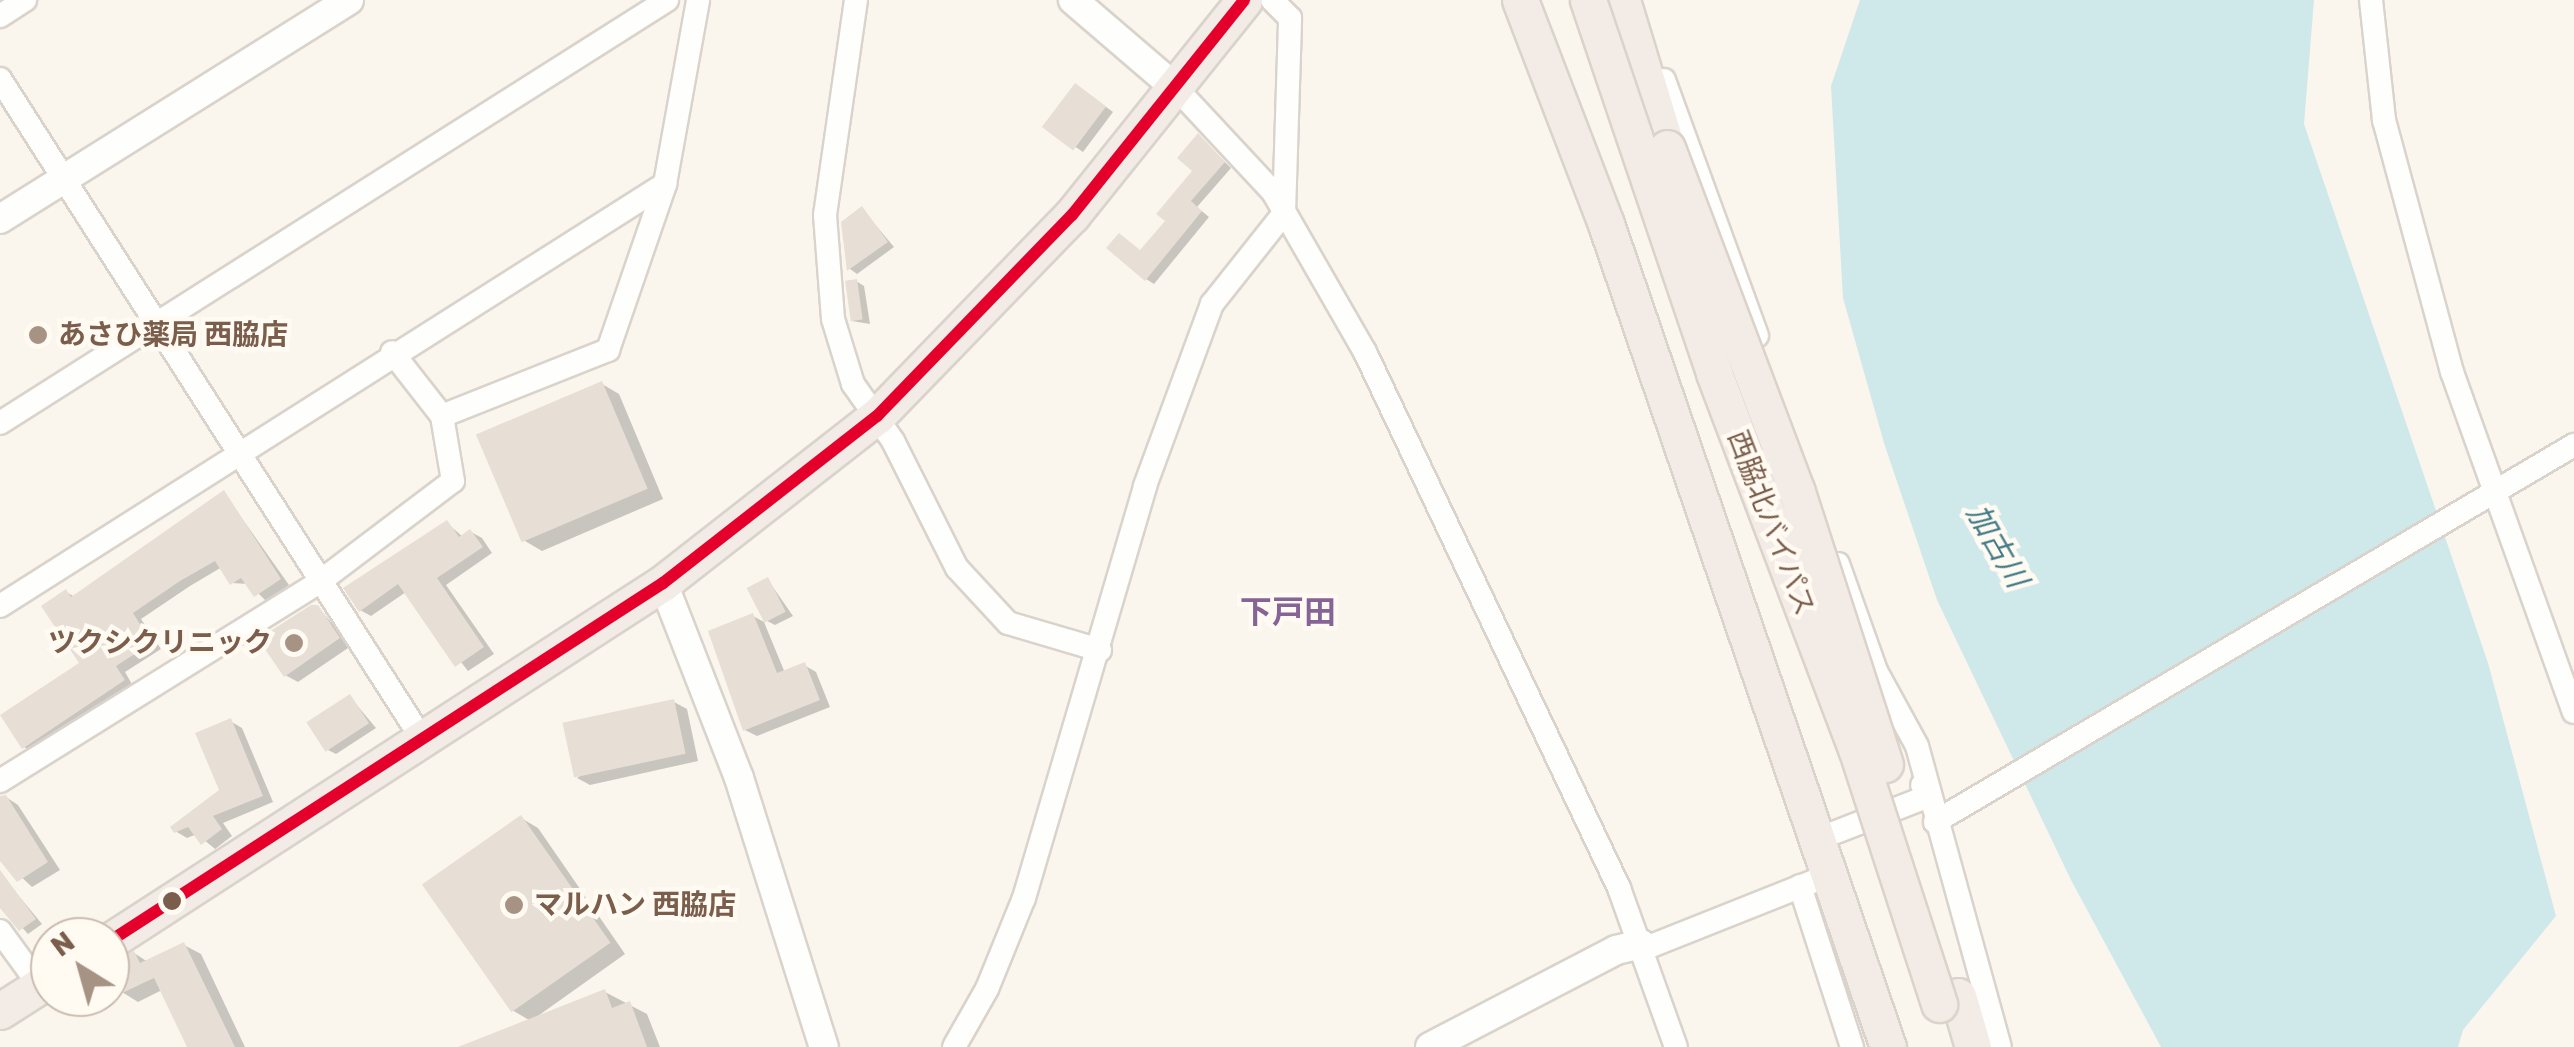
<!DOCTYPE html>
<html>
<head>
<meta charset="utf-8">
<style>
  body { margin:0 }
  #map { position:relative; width:2574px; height:1047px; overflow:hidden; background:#faf6ee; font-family:Rubik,"Noto Sans JP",sans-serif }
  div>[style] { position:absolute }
  .water>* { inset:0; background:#cfe8ea }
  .shadow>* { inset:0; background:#0003 }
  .building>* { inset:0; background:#e7ded5; transform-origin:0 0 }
  .roads { filter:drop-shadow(2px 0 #d9d3cc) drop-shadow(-2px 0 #d9d3cc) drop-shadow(0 2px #d9d3cc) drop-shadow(0 -2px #d9d3cc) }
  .minor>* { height:22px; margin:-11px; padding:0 11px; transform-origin:11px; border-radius:11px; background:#fefefc }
  .tertiary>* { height:28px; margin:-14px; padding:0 14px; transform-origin:14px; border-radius:14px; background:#fefefc }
  .trunk>* { height:35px; margin:-17.5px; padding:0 17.5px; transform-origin:17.5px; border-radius:17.5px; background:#f3ece6 }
  .bridges { filter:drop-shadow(2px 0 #dbd2ca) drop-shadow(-2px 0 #dbd2ca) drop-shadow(0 2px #dbd2ca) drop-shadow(0 -2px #dbd2ca) }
  .trunk-bridge>* { height:35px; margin:-17.5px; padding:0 17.5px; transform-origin:17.5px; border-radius:17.5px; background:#f3ece6 }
  .bus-1>* { height:12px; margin:-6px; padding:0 6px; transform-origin:6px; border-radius:6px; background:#e4002b }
  .dots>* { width:28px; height:28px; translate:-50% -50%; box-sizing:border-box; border:5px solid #fffaf2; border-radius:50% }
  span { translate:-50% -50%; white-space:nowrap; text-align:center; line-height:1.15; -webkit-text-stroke:9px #fffaf2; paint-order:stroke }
  .poi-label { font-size:28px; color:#7b5d4b; font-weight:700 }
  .left { translate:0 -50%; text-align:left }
  .right { translate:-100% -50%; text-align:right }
  .street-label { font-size:28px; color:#7b5d4b }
  .water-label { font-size:30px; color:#407a87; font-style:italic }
  .quarter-label { font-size:32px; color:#876496; font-weight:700 }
  .north { position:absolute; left:30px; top:917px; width:100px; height:100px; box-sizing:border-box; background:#fffaf2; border:2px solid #cabbaf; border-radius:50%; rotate:323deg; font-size:28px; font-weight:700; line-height:40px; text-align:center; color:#7b5d4b }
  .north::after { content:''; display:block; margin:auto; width:35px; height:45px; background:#a79384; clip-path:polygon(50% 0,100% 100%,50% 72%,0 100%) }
</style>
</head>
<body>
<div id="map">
  <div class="water">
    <i style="clip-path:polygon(1860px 0,2314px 0,2304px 124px,2488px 663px,2556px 916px,2463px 1030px,2458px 1047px,2161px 1047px,2071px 880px,1937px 600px,1884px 443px,1843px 298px,1831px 86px)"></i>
  </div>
  <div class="shadow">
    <i style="clip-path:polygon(1084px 91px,1113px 112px,1083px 152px,1046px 127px)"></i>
    <i style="clip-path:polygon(1198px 136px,1231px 168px,1197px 207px,1209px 217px,1154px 284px,1146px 279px,1141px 252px,1168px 221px,1195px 170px)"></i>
    <i style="clip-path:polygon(862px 209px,894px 247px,857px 274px,850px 269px,843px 223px)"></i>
    <i style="clip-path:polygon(856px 281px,864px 286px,870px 324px,852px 321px)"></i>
    <i style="clip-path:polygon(602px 384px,619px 394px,663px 499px,542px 551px,525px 541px)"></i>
    <i style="clip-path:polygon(224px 493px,289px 585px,266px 601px,249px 584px,232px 583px,222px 567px,190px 586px,141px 619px,161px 649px,125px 672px,133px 686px,34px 753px,24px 747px,82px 664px,66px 592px,75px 597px)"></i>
    <i style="clip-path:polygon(447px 523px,463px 537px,471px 532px,482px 538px,492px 553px,446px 585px,494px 654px,468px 671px,406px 592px,371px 616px,360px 610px)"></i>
    <i style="clip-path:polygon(768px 580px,793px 616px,775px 625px,767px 621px)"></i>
    <i style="clip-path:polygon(318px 607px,351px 646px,298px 682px,285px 675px)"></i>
    <i style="clip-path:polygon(753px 616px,764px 622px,785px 673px,804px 665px,816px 672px,830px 707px,757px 736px,745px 730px)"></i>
    <i style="clip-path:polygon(350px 697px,376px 728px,336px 754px,328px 750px)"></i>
    <i style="clip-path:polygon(674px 702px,687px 709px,698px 761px,590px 785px,577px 778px)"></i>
    <i style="clip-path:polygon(230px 721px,242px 728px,273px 802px,223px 823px,232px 836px,215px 849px,197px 834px,187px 838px,175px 831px,222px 791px)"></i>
    <i style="clip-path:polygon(6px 797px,18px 805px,60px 870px,32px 887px,0 857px,0 801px)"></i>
    <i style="clip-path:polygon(521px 818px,538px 828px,625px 954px,535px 1018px,605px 992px,647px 1014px,660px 1047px,489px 1047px,529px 1020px,512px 1010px)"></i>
    <i style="clip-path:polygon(8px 883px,42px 924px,28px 934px,0 903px,0 889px)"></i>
    <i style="clip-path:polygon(184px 945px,201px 954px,245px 1047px,190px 1047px,162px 990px,138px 1002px,122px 992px,110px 962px,134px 953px,148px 962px)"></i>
  </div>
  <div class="building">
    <i style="left:1075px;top:83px;width:39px;height:55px;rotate:37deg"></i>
    <i style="clip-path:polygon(1198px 133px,1225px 162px,1191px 201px,1202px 211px,1145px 281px,1106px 248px,1119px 233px,1140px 250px,1165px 221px,1156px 214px,1192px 171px,1177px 158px)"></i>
    <i style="clip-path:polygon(862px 206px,888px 242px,847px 271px,841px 222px)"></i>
    <i style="left:857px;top:279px;width:41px;height:12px;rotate:82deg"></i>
    <i style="left:602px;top:381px;width:117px;height:137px;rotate:67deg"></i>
    <i style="clip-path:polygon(224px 490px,281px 579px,254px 597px,241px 578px,230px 585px,215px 561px,180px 581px,133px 613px,152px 643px,116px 666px,125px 680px,22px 749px,0 715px,79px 663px,41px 606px,66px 589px,71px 597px)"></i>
    <i style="clip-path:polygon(447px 520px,459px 537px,470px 529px,483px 547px,437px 578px,484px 647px,455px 667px,398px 584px,359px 612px,343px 588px)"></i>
    <i style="left:768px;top:577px;width:39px;height:24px;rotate:63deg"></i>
    <i style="clip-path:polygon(311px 605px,318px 605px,340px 638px,284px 677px,258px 639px)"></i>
    <i style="clip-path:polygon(753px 613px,777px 673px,805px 662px,820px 700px,743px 731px,708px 631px)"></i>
    <i style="left:350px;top:694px;width:35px;height:52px;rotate:57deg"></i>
    <i style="left:674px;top:699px;width:56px;height:114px;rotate:78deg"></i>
    <i style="clip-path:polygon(231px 718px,263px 796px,213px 816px,222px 829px,201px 845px,188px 827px,174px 833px,170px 827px,219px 790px,195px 733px)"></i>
    <i style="clip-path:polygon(6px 795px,48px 862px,17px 882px,0 861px,0 796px)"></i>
    <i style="left:521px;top:815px;width:156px;height:121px;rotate:55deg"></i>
    <i style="clip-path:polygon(0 870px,36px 919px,19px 931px,0 908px)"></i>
    <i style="clip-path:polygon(184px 942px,235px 1047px,187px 1047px,154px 978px,120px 994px,110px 974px,110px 962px,134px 951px,140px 963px)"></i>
    <i style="clip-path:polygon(605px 989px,612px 1008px,630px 1001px,647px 1047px,458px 1047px)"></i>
  </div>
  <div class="roads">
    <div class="minor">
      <i style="left:856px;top:0;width:217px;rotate:98.2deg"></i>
      <i style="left:825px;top:215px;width:104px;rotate:85.6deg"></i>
      <i style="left:833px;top:319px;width:68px;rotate:72.9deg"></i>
      <i style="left:853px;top:384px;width:70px;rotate:54.9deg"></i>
      <i style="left:893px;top:441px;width:142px;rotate:63.3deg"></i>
      <i style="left:957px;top:568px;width:75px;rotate:47.2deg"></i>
      <i style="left:1008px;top:623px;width:96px;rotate:16.4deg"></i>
      <i style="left:2371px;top:0;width:121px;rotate:83.8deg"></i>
      <i style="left:2384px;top:120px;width:261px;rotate:74.9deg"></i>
      <i style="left:2452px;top:372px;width:361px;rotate:70.3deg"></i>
      <i style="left:0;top:16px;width:30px;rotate:-33deg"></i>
      <i style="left:0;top:79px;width:787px;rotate:57.4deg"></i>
      <i style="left:1664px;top:80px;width:272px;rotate:70deg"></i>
      <i style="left:1177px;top:89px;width:141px;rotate:47deg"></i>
      <i style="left:1273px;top:192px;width:185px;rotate:60.1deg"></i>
      <i style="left:1365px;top:352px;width:593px;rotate:64.64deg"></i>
      <i style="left:1619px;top:888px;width:169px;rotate:70.3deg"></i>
      <i style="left:442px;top:416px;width:179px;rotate:-21.7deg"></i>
      <i style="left:608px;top:350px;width:176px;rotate:-71deg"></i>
      <i style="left:0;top:423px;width:790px;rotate:-32.38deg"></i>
      <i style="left:1838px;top:564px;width:114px;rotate:70.4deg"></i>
      <i style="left:1876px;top:671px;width:85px;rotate:61.3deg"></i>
      <i style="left:1917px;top:746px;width:312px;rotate:74.6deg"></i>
      <i style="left:0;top:606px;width:788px;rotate:-32.4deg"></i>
      <i style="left:665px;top:184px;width:187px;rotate:-79.8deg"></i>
      <i style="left:0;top:781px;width:375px;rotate:-31.9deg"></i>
      <i style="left:318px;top:583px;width:169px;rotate:-37.1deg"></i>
      <i style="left:453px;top:481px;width:66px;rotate:-99.6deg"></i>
      <i style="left:442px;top:416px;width:81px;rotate:-128deg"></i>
      <i style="left:1935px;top:822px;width:742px;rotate:-30.54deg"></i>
      <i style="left:1818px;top:839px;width:119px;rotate:-21.2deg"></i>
      <i style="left:1929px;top:796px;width:13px;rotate:-122deg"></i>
      <i style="left:1800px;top:886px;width:169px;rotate:72.1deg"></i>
      <i style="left:0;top:931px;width:68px;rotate:54deg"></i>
      <i style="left:1641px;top:944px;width:10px;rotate:11deg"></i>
      <i style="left:1651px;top:946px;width:192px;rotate:-21.7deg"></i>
      <i style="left:954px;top:1047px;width:67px;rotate:-60.4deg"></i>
      <i style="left:987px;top:989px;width:98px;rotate:-67.9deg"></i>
      <i style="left:1024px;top:898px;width:429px;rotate:-73.6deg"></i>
      <i style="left:1145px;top:486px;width:194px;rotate:-69.8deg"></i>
      <i style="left:1212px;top:304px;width:116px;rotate:-51.6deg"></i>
      <i style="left:1284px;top:213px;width:195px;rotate:-88.2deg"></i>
      <i style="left:1290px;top:18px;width:25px;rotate:-135deg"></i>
    </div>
    <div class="tertiary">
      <i style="left:1073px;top:0;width:137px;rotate:40.6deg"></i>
      <i style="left:0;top:219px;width:412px;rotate:-32.1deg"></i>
      <i style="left:663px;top:583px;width:209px;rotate:68.7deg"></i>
      <i style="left:739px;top:778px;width:282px;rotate:72.5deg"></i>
      <i style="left:1430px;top:1047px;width:210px;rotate:-27.5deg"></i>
      <i style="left:1616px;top:950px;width:26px;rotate:-13deg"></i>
    </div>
    <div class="trunk">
      <i style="left:1520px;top:0;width:240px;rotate:69deg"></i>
      <i style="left:1606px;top:224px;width:870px;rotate:71.09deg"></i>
      <i style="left:1622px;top:0;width:155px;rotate:73.1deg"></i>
      <i style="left:110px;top:941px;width:659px;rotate:-32.92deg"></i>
      <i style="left:663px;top:583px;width:271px;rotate:-38deg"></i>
      <i style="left:877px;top:416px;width:280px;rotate:-45.9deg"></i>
      <i style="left:1072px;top:215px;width:275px;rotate:-51.3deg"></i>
      <i style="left:1958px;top:996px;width:53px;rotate:73.6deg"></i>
      <i style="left:0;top:1011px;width:59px;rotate:-32.6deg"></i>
    </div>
  </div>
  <div class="bridges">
    <div class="trunk-bridge">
      <i style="left:1588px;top:0;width:394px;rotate:71.3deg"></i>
      <i style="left:1714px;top:373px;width:404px;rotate:69.3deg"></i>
      <i style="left:1857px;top:751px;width:266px;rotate:72deg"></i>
      <i style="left:1667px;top:148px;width:368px;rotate:69.3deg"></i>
      <i style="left:1797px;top:492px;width:286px;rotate:72.1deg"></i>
    </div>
  </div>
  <div class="bus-1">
    <i style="left:110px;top:941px;width:659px;rotate:-32.92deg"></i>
    <i style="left:663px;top:583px;width:271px;rotate:-38deg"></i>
    <i style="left:877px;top:416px;width:280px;rotate:-45.9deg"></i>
    <i style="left:1072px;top:215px;width:275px;rotate:-51.3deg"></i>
  </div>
  <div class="dots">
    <i style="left:38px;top:335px;background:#a79384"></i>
    <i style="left:294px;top:643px;background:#a79384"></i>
    <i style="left:172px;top:901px;background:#7b5d4b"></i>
    <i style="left:514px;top:905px;background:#a79384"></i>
  </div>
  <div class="poi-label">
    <span class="left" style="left:58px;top:335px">あさひ薬局 西脇店</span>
    <span class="right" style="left:272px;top:643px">ツクシクリニック</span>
    <span class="left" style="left:534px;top:905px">マルハン 西脇店</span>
  </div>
  <div class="street-label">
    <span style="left:1771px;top:523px;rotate:69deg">西脇北バイパス</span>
  </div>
  <div class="water-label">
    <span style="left:1997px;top:546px;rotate:60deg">加古川</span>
  </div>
  <div class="quarter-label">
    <span style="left:1288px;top:612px">下戸田</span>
  </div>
  <div class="north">N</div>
</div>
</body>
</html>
